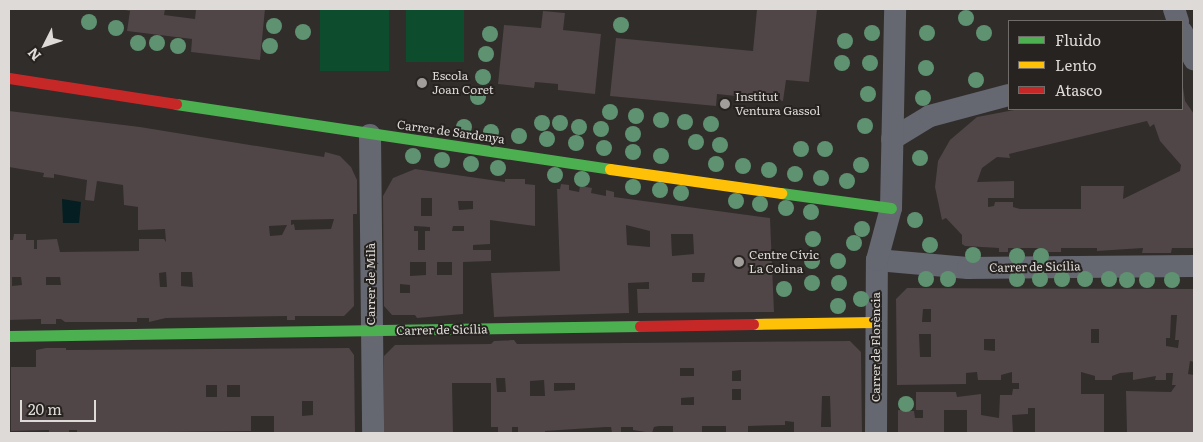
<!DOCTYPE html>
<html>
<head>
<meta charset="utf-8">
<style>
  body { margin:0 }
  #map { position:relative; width:1203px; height:442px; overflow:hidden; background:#302d2b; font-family:Literata,serif }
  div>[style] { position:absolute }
  .green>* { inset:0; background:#0d4d2e; transform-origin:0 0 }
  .water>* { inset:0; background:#041e21 }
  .building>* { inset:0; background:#504547 }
  .street>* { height:22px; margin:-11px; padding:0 11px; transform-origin:11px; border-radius:11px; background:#656771 }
  .fast>* { height:11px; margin:-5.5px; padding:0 5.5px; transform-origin:5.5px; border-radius:5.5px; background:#4caf50 }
  .slow>* { height:11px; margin:-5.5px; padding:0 5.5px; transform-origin:5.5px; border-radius:5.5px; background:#ffc107 }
  .jam>* { height:11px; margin:-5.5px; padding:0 5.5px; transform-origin:5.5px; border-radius:5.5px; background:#c62828 }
  .trees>* { width:16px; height:16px; margin:-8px; border-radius:50%; background:#5f9270 }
  .dots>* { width:14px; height:14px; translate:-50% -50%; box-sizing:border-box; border:2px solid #272320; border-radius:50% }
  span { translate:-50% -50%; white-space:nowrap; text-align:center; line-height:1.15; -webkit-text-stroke:4px #272320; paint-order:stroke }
  .poi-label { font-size:12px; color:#dddad8 }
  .left { translate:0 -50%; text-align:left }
  .street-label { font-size:12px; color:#dddad8 }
  .frame { position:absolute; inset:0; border:10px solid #dddad8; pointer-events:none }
  .legend { position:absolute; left:1008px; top:20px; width:175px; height:90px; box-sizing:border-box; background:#272320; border:1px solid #706c6a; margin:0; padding:6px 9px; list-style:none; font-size:15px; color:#dddad8 }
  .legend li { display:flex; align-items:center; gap:10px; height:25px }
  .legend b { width:25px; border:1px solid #706c6a }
  .north { position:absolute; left:20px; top:20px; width:50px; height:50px; -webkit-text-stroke:4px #272320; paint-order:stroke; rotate:229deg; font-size:14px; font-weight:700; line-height:20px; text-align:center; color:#dddad8 }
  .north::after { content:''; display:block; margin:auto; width:18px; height:22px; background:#dddad8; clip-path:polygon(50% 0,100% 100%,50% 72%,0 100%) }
  .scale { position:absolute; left:20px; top:400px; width:76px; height:22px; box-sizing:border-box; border:2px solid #dddad8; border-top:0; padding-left:6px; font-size:15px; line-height:18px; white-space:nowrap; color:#dddad8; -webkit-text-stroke:4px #272320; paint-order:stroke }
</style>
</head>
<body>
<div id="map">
  <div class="green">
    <i style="left:320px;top:9px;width:69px;height:62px"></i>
    <i style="left:406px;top:9px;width:58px;height:53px"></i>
  </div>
  <div class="water">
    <i style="clip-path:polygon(62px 199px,81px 202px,79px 223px,63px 223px)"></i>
  </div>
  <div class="building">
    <i style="clip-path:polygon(120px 9px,165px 9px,164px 15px,195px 19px,196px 9px,265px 9px,260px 60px,191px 52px,192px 39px,127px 31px,130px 11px)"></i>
    <i style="clip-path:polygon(757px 9px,817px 9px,809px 82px,786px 80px,783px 101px,717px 94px,716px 106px,610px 96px,616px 38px,753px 51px)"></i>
    <i style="clip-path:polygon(543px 11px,565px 13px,563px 30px,601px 34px,595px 94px,558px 90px,558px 84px,535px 82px,534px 88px,498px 84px,504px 25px,541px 28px)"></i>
    <i style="clip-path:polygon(evenodd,1183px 87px,1185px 101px,1194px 114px,1194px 248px,1172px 248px,1171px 253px,1142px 253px,1143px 248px,1097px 251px,1097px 248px,1061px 248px,1061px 252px,1039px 252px,1039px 248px,1008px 248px,1008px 252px,999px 252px,999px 248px,965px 246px,962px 244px,962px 235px,946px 218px,942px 220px,935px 187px,938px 161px,950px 140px,977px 117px,1020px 109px,1182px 109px,1183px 87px,1147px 121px,1150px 127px,1154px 124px,1160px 141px,1181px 165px,1180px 171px,1123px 199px,1124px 186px,1081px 186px,1081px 209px,1020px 209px,1013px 207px,1013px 202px,995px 202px,994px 206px,988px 207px,988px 198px,1014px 198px,1014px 181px,977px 182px,982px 168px,997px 157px,1010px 158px,1009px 154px,1147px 121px)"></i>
    <i style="clip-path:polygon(evenodd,9px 111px,140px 127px,324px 157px,325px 152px,340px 156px,351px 167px,357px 180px,357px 214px,353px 214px,353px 218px,354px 306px,344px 316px,295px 316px,295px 320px,287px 320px,287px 316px,166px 318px,149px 322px,149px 318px,137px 318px,137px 322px,65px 322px,61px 319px,56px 319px,56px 324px,41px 324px,41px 319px,9px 320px,9px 240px,13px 240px,14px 234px,26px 234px,26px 240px,34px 240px,34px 249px,37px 249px,37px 240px,57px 239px,60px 252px,139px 251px,139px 239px,164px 239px,166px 242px,165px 229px,138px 230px,138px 207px,124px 205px,123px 185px,97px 181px,94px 201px,85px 200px,87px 180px,54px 174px,54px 178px,43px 177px,44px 173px,9px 167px,9px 111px,334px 219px,331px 229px,295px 230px,294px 224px,291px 225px,291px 220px,334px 219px,9px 111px,287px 225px,282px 235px,270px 236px,269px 226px,287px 225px,9px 111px,166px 272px,167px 287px,160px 287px,159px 273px,166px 272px,9px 111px,181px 272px,192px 272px,193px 287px,181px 286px,181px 272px,9px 111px,12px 277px,21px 277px,22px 285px,12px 286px,12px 277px,9px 111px,46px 277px,60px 277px,61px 285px,46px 285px,46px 277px)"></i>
    <i style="clip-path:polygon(evenodd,415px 169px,505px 182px,505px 179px,525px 179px,525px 184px,535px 185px,535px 226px,490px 220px,490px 244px,473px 245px,473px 250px,491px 250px,491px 261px,463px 262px,463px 314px,417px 318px,415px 315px,392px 315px,384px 306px,383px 196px,393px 178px,415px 169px,421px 198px,432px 198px,432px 216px,421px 216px,421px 198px,415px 169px,458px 201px,473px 201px,473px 209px,459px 210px,458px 201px,415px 169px,414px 226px,430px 227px,430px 231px,425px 231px,425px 250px,418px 250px,418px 231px,414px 231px,414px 226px,415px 169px,453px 226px,464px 226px,464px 231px,452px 231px,453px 226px,415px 169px,410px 262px,426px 262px,426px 275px,410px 276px,410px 262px,415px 169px,437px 262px,452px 262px,452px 275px,437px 275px,437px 262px,415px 169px,400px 284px,410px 285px,410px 293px,400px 293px,400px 284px)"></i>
    <i style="clip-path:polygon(evenodd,561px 184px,569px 185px,569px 190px,579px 192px,580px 186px,592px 188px,591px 193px,606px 196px,606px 190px,614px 192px,614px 197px,770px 218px,774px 312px,638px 313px,637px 289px,649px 289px,649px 282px,628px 283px,629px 313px,494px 317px,491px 273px,560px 271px,557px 189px,560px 189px,561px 184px,626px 225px,650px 231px,650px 247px,627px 245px,626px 225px,561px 184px,671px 234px,693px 234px,694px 254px,672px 256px,671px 234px,561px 184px,692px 273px,705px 273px,704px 282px,692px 282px,692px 273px)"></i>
    <i style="clip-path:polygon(evenodd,907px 288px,1194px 289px,1194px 362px,1190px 361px,1188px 374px,1194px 375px,1194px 433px,1127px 433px,1126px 391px,1171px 392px,1176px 385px,1172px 385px,1173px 373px,1166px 373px,1166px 380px,1155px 380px,1156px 376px,1133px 380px,1133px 372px,1120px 373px,1112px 376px,1112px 380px,1095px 380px,1095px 376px,1081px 372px,1081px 394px,1104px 394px,1104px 433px,1035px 433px,1035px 408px,1028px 408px,1028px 414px,1012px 415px,1013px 433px,967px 433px,967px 410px,944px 410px,944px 433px,898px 433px,898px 410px,914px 411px,915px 418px,923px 418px,923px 410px,916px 410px,916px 392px,956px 392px,957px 397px,981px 394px,981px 415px,999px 418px,1000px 395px,1012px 395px,1013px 389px,1019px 389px,1019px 383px,1012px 383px,1012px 372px,1001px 375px,1001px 380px,978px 380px,977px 372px,966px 373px,966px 384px,897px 385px,896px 299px,907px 288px,923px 309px,931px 309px,931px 322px,922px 322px,923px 309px,907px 288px,1171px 315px,1177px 315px,1175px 340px,1179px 340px,1178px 348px,1166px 346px,1166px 338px,1170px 338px,1171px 315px,907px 288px,1091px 329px,1099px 329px,1099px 343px,1091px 343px,1091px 329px,907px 288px,919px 334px,931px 334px,931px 357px,920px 357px,919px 334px,907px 288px,984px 339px,995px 339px,995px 351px,984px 350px,984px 339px)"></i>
    <i style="clip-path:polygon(evenodd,514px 340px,517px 344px,850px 341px,861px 352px,862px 433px,794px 433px,794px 422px,785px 421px,785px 425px,748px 426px,748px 433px,726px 433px,726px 426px,702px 426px,702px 433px,673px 433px,673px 426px,659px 426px,654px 427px,652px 433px,633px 430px,633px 427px,621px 427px,621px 433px,612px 433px,611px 427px,606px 427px,545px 431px,545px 433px,518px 433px,518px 427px,512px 427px,512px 433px,498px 433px,498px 427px,491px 427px,491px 383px,452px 383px,453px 433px,379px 433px,384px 431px,384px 356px,395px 345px,491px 344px,494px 341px,514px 340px,680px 368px,694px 368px,694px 376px,680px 376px,680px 368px,514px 340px,741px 370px,741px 381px,732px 381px,732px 371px,741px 370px,514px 340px,496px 378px,505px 378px,506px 392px,497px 392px,496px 378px,514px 340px,544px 380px,545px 396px,530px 396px,530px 381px,544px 380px,514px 340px,554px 383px,575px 383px,575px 390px,554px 391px,554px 383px,514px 340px,732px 389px,741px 389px,741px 400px,732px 400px,732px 389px,514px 340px,822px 396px,830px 396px,831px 427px,821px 427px,822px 396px,514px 340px,694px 397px,694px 405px,681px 405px,681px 398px,694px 397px)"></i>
    <i style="clip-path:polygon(evenodd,46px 348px,66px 348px,66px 350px,349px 348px,354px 355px,355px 433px,274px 433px,274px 416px,251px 416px,251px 431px,77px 433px,77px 430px,69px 430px,69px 433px,49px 433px,49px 430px,11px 431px,11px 367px,36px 367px,36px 350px,46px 348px,206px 385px,217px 385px,217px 397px,206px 397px,206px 385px,46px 348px,227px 385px,240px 385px,240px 397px,227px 397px,227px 385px,46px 348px,302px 401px,313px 401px,313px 415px,302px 416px,302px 401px)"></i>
  </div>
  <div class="street">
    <i style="left:1174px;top:9px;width:13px;rotate:72deg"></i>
    <i style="left:1182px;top:32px;width:30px;rotate:66deg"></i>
    <i style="left:370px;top:135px;width:298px;rotate:89.4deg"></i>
    <i style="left:892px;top:139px;width:44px;rotate:-31.2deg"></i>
    <i style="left:930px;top:116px;width:82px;rotate:-14.9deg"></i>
    <i style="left:877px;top:260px;width:91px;rotate:5deg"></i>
    <i style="left:968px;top:268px;width:226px;rotate:-0.5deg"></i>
    <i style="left:876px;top:433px;width:173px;rotate:-89.7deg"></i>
    <i style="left:877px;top:260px;width:54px;rotate:-74.9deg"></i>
    <i style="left:891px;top:208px;width:199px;rotate:-88.8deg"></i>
  </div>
  <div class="fast">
    <i style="left:176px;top:104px;width:439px;rotate:8.5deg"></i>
    <i style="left:781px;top:193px;width:111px;rotate:7.8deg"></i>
    <i style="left:9px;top:336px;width:631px;rotate:-0.91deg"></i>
  </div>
  <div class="slow">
    <i style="left:610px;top:169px;width:173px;rotate:8deg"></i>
    <i style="left:753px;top:324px;width:122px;rotate:-0.9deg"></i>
  </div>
  <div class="jam">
    <i style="left:9px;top:78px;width:169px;rotate:8.8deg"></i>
    <i style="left:640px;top:326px;width:113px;rotate:-1deg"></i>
  </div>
  <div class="trees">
    <i style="left:966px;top:18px"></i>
    <i style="left:89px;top:22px"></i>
    <i style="left:621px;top:25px"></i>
    <i style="left:274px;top:26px"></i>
    <i style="left:116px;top:28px"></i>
    <i style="left:303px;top:32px"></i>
    <i style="left:872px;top:33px"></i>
    <i style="left:927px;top:33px"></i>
    <i style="left:984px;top:33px"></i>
    <i style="left:490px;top:34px"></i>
    <i style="left:845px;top:41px"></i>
    <i style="left:138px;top:43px"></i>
    <i style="left:157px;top:43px"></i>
    <i style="left:178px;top:46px"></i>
    <i style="left:270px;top:46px"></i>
    <i style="left:486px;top:54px"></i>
    <i style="left:842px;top:63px"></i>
    <i style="left:870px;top:63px"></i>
    <i style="left:926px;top:68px"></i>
    <i style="left:483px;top:77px"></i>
    <i style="left:976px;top:80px"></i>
    <i style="left:868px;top:94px"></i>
    <i style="left:478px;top:97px"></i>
    <i style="left:923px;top:98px"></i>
    <i style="left:610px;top:112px"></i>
    <i style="left:636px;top:116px"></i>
    <i style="left:661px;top:120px"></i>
    <i style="left:685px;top:122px"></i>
    <i style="left:542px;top:123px"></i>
    <i style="left:560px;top:123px"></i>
    <i style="left:711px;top:124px"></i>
    <i style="left:865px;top:126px"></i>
    <i style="left:464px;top:127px"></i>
    <i style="left:579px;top:127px"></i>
    <i style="left:601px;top:129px"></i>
    <i style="left:491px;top:132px"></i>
    <i style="left:633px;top:134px"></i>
    <i style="left:519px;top:136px"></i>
    <i style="left:547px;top:139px"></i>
    <i style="left:696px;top:142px"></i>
    <i style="left:576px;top:143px"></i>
    <i style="left:720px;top:145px"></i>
    <i style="left:604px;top:148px"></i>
    <i style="left:801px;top:149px"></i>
    <i style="left:825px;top:149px"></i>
    <i style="left:633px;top:152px"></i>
    <i style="left:413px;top:156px"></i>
    <i style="left:661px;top:156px"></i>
    <i style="left:920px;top:158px"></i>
    <i style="left:442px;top:160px"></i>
    <i style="left:471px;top:164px"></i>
    <i style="left:716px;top:164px"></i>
    <i style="left:861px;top:165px"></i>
    <i style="left:743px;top:166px"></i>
    <i style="left:498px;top:168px"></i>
    <i style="left:769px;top:170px"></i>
    <i style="left:795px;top:174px"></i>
    <i style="left:555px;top:175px"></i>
    <i style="left:821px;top:178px"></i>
    <i style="left:582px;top:179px"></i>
    <i style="left:847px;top:181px"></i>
    <i style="left:633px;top:187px"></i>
    <i style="left:660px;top:190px"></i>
    <i style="left:681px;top:193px"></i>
    <i style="left:736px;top:201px"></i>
    <i style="left:760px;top:204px"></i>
    <i style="left:786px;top:208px"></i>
    <i style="left:811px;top:212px"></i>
    <i style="left:915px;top:220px"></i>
    <i style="left:862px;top:229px"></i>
    <i style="left:813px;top:239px"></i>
    <i style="left:854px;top:243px"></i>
    <i style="left:930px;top:245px"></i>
    <i style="left:973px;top:255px"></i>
    <i style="left:1017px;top:256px"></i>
    <i style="left:1041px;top:256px"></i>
    <i style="left:812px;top:261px"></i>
    <i style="left:838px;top:261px"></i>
    <i style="left:926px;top:279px"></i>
    <i style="left:948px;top:279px"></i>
    <i style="left:1017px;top:279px"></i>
    <i style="left:1040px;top:279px"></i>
    <i style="left:1062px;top:279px"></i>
    <i style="left:1085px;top:279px"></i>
    <i style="left:1109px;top:279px"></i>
    <i style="left:1127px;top:280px"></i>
    <i style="left:1147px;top:280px"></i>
    <i style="left:1172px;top:280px"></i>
    <i style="left:812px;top:283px"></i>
    <i style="left:839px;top:283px"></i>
    <i style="left:784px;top:289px"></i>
    <i style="left:861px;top:299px"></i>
    <i style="left:838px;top:306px"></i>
    <i style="left:906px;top:404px"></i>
  </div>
  <div class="dots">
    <i style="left:422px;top:83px;background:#a09d9b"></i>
    <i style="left:725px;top:104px;background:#a09d9b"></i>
    <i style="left:739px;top:262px;background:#a09d9b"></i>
  </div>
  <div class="poi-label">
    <span class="left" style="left:432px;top:83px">Escola<br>Joan Coret</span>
    <span class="left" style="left:735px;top:104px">Institut<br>Ventura Gassol</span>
    <span class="left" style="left:749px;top:262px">Centre Cívic<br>La Colina</span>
  </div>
  <div class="street-label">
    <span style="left:451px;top:132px;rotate:8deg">Carrer de Sardenya</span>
    <span style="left:1035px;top:267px;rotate:-1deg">Carrer de Sicília</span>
    <span style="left:371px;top:284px;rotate:-90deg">Carrer de Milà</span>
    <span style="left:442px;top:330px;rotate:-1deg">Carrer de Sicília</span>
    <span style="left:876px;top:347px;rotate:-90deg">Carrer de Florència</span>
  </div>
  <div class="frame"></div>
  <ul class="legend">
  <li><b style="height:6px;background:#4caf50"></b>Fluido</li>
  <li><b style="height:6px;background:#ffc107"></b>Lento</li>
  <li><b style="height:6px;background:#c62828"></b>Atasco</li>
  </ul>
  <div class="north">N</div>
  <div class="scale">20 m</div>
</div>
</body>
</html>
